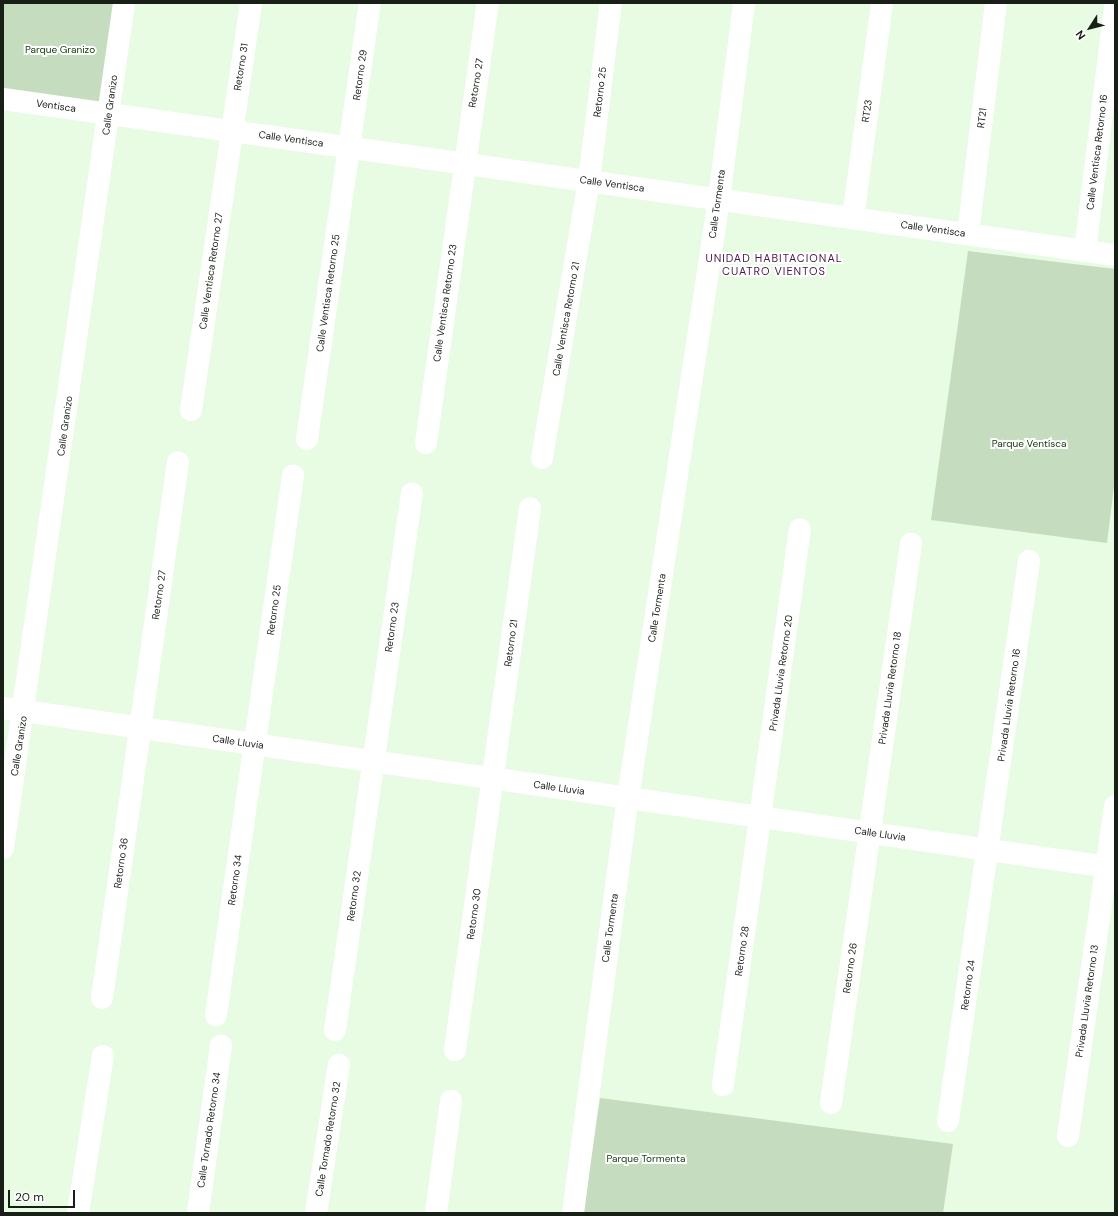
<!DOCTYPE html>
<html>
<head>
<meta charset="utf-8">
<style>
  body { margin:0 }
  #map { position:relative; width:1118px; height:1216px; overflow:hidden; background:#e7fce3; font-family:"DM Sans",sans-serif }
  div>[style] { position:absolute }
  .green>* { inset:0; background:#c5dcbf }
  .minor>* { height:22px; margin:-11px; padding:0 11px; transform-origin:11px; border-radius:11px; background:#fff }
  span { translate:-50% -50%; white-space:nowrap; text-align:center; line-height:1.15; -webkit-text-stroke:4px #fff; paint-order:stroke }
  .park-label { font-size:10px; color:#133609 }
  .street-label { font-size:10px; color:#181f16 }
  .neighbourhood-label { font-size:11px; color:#4a1848; letter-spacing:1px }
  .frame { position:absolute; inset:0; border:4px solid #181f16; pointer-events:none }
  .north { position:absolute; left:1070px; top:8px; width:40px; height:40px; -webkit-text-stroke:3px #fff; paint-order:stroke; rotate:234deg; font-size:11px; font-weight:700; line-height:16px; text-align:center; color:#181f16 }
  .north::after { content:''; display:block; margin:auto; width:14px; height:18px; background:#181f16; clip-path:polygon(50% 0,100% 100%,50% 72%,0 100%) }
  .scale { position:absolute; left:8px; top:1190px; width:67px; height:18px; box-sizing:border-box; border:2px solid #181f16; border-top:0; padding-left:5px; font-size:12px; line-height:14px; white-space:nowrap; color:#181f16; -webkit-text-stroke:3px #fff; paint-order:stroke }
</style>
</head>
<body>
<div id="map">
  <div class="green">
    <i style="clip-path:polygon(3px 3px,114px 3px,102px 104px,3px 91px)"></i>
    <i style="clip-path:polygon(968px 251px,1115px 269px,1115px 478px,1107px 543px,931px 520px)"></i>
    <i style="clip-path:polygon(600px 1098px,953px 1144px,943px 1213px,583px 1213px)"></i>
  </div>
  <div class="minor">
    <i style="left:3px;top:99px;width:1123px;rotate:7.99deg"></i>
    <i style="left:853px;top:218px;width:217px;rotate:-82.3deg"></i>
    <i style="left:968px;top:234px;width:233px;rotate:-83.1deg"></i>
    <i style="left:1085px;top:251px;width:247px;rotate:-83deg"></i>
    <i style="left:191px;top:410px;width:411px;rotate:-81.6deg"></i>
    <i style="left:307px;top:439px;width:441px;rotate:-81.8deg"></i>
    <i style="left:426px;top:443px;width:444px;rotate:-82deg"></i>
    <i style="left:542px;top:458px;width:281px;rotate:-80.4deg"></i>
    <i style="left:589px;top:181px;width:179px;rotate:-83deg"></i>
    <i style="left:3px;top:708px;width:1123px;rotate:8.19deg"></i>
    <i style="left:3px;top:848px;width:854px;rotate:-81.85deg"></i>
    <i style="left:102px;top:998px;width:541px;rotate:-81.93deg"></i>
    <i style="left:216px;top:1015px;width:545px;rotate:-81.88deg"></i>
    <i style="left:335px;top:1030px;width:542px;rotate:-81.84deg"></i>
    <i style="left:455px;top:1050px;width:547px;rotate:-82.12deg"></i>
    <i style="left:723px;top:1085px;width:561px;rotate:-82.12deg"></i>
    <i style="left:831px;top:1103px;width:565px;rotate:-81.86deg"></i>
    <i style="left:948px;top:1121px;width:566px;rotate:-81.77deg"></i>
    <i style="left:1068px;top:1136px;width:333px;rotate:-81.9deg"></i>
    <i style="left:78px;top:1213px;width:159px;rotate:-81deg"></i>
    <i style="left:198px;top:1213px;width:169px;rotate:-82.2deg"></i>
    <i style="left:316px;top:1213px;width:150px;rotate:-81.2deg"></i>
    <i style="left:436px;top:1213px;width:113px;rotate:-82.4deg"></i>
    <i style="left:573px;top:1213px;width:419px;rotate:-82.5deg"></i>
    <i style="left:628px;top:798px;width:606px;rotate:-81.36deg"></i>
    <i style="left:719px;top:199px;width:198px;rotate:-82.7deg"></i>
  </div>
  <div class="park-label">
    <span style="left:60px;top:50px">Parque Granizo</span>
    <span style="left:1029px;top:444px">Parque Ventísca</span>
    <span style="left:646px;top:1159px">Parque Tormenta</span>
  </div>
  <div class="street-label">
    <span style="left:241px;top:67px;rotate:-81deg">Retorno 31</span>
    <span style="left:360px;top:75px;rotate:-82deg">Retorno 29</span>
    <span style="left:476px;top:83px;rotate:-81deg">Retorno 27</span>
    <span style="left:600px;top:92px;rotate:-83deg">Retorno 25</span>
    <span style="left:110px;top:105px;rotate:-82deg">Calle Granizo</span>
    <span style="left:56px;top:106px;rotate:8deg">Ventisca</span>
    <span style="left:867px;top:111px;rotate:-82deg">RT23</span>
    <span style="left:982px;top:118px;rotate:-83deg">RT21</span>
    <span style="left:291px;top:139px;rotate:8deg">Calle Ventisca</span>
    <span style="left:1097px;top:152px;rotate:-83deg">Calle Ventisca Retorno 16</span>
    <span style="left:612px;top:184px;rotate:8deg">Calle Ventisca</span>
    <span style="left:717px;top:204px;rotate:-82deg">Calle Tormenta</span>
    <span style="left:933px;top:229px;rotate:8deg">Calle Ventisca</span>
    <span style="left:211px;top:271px;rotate:-82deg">Calle Ventisca Retorno 27</span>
    <span style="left:328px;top:293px;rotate:-82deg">Calle Ventisca Retorno 25</span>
    <span style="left:445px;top:303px;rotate:-82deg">Calle Ventisca Retorno 23</span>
    <span style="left:566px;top:319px;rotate:-80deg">Calle Ventisca Retorno 21</span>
    <span style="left:65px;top:426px;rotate:-82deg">Calle Granizo</span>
    <span style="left:159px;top:595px;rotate:-82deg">Retorno 27</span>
    <span style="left:657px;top:608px;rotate:-81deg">Calle Tormenta</span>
    <span style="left:274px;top:610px;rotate:-82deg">Retorno 25</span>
    <span style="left:392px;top:627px;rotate:-82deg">Retorno 23</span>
    <span style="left:511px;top:643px;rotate:-82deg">Retorno 21</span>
    <span style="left:781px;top:673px;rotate:-82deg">Privada Lluvia Retorno 20</span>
    <span style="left:890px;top:688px;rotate:-82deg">Privada Lluvia Retorno 18</span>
    <span style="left:1009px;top:705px;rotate:-82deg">Privada Lluvia Retorno 16</span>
    <span style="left:238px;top:742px;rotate:8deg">Calle Lluvia</span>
    <span style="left:19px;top:746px;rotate:-81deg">Calle Granizo</span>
    <span style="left:559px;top:788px;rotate:8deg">Calle Lluvia</span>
    <span style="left:880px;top:834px;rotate:8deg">Calle Lluvia</span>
    <span style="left:121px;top:863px;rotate:-82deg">Retorno 36</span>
    <span style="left:235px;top:880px;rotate:-82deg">Retorno 34</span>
    <span style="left:354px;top:896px;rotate:-82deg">Retorno 32</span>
    <span style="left:474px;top:914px;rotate:-82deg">Retorno 30</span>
    <span style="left:610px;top:928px;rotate:-82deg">Calle Tormenta</span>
    <span style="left:742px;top:951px;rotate:-82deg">Retorno 28</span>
    <span style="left:850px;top:968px;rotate:-82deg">Retorno 26</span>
    <span style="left:968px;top:985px;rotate:-82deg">Retorno 24</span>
    <span style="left:1087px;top:1001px;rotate:-82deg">Privada Lluvia Retorno 13</span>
    <span style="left:209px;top:1130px;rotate:-82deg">Calle Tornado Retorno 34</span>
    <span style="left:328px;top:1139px;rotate:-81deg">Calle Tornado Retorno 32</span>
  </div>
  <div class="neighbourhood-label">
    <span style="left:774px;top:265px">UNIDAD HABITACIONAL<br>CUATRO VIENTOS</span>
  </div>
  <div class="frame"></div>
  <div class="north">N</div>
  <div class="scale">20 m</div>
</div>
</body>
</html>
